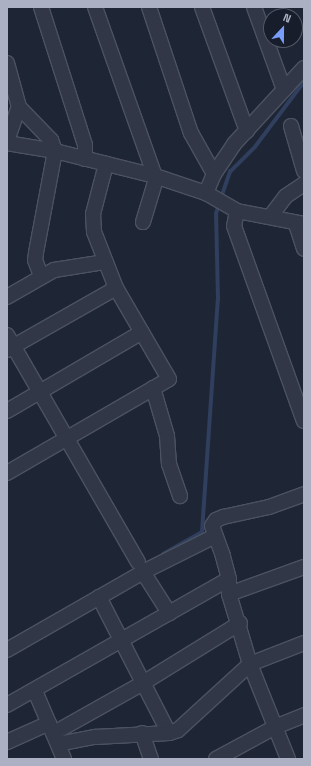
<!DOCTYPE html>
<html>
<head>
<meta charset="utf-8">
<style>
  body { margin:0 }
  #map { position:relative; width:311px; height:766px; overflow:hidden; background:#1e2535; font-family:"Space Grotesk",sans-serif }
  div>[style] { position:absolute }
  .stream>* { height:3.5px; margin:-1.75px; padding:0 1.75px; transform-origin:1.75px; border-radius:1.75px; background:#303f5d }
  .roads { filter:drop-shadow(1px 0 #4c5261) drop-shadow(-1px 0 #4c5261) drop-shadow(0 1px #4c5261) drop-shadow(0 -1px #4c5261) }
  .minor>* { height:14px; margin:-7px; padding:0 7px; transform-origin:7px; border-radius:7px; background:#313746 }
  span { translate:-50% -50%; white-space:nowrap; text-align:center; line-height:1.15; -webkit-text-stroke:3px #171d2a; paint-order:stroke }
  .frame { position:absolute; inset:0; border:8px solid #abb1c3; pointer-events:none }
  .north { position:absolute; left:263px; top:8px; width:40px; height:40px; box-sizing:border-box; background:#171d2a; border:1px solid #525867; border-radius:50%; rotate:22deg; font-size:11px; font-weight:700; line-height:16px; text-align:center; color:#abb1c3 }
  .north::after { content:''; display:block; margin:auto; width:14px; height:18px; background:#799dfa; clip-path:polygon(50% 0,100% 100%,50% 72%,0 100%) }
</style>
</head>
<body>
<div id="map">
  <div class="stream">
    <i style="left:221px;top:198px;width:28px;rotate:-71deg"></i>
    <i style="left:230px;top:172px;width:35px;rotate:-45deg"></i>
    <i style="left:255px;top:147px;width:81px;rotate:-53deg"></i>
    <i style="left:163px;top:554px;width:45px;rotate:-29.4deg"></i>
    <i style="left:202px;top:532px;width:233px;rotate:-86.1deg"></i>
    <i style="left:218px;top:300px;width:86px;rotate:-91.3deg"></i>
    <i style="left:216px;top:214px;width:10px;rotate:-73deg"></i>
  </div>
  <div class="roads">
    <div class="minor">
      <i style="left:41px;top:7px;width:145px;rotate:72.3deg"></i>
      <i style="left:85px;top:145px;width:14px;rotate:90deg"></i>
      <i style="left:95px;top:7px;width:182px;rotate:70.5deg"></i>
      <i style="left:156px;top:179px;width:45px;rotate:106.8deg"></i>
      <i style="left:149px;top:7px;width:133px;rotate:71.6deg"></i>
      <i style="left:191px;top:133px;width:47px;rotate:60.7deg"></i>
      <i style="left:214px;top:174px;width:21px;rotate:113deg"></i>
      <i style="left:202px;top:7px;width:132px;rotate:70.1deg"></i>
      <i style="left:254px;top:7px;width:88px;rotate:70.1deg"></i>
      <i style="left:7px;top:63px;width:46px;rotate:74.7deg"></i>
      <i style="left:19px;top:107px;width:46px;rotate:45.9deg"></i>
      <i style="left:51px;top:140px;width:12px;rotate:70deg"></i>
      <i style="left:55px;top:151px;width:104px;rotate:100.6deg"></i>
      <i style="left:36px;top:253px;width:7px;rotate:98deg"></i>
      <i style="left:35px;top:260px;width:17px;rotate:69deg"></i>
      <i style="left:291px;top:126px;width:47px;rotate:73.9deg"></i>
      <i style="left:7px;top:141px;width:36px;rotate:-71deg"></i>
      <i style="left:7px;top:143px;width:49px;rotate:9.5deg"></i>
      <i style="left:55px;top:151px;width:103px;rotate:14deg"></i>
      <i style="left:155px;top:176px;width:54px;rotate:18.4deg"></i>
      <i style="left:206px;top:193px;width:36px;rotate:30deg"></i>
      <i style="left:237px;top:211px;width:68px;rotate:11deg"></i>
      <i style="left:214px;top:174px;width:36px;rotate:-56deg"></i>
      <i style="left:234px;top:144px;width:103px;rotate:-47.4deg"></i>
      <i style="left:237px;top:211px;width:15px;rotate:101deg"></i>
      <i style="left:234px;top:226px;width:207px;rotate:70.3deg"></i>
      <i style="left:270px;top:217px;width:26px;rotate:-53deg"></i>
      <i style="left:286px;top:196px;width:22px;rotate:-34deg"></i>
      <i style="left:296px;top:224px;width:26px;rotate:72deg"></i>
      <i style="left:7px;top:297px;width:54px;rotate:-29.9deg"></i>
      <i style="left:54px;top:270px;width:52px;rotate:-8.9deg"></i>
      <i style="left:7px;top:335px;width:262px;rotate:60deg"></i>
      <i style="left:7px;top:350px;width:125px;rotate:-29.6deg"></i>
      <i style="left:153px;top:388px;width:50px;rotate:73.7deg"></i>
      <i style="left:167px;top:436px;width:28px;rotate:86deg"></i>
      <i style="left:169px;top:464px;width:34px;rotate:71deg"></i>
      <i style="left:7px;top:411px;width:156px;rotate:-30.3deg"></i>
      <i style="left:7px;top:473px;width:187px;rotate:-30.1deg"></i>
      <i style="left:169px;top:379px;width:105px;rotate:-120.2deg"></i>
      <i style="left:116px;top:288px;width:60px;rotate:-111.4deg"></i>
      <i style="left:94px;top:232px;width:18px;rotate:-93deg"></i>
      <i style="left:93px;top:214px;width:52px;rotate:-75.4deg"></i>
      <i style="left:143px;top:572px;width:49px;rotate:57.6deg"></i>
      <i style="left:229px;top:594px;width:80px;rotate:-19.8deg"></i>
      <i style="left:99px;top:597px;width:153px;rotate:62.8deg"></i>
      <i style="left:7px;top:650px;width:157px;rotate:-29.8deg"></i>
      <i style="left:143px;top:572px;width:80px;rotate:-26.6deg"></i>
      <i style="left:35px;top:691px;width:74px;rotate:66.9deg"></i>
      <i style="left:7px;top:705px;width:255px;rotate:-29.6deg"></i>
      <i style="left:54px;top:733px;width:102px;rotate:-29.3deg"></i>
      <i style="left:143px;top:683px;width:114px;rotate:-31.7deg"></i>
      <i style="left:142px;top:733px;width:28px;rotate:71deg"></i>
      <i style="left:7px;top:742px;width:46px;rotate:-24.3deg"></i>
      <i style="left:58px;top:744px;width:38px;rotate:-11deg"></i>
      <i style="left:95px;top:737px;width:74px;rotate:-3.1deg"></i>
      <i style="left:169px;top:733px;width:9px;rotate:-18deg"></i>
      <i style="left:178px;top:730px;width:98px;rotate:-42.5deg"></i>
      <i style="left:250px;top:664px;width:58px;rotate:-21.3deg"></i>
      <i style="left:216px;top:759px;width:67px;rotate:-28.5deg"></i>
      <i style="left:275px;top:727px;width:31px;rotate:-22deg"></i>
      <i style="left:288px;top:759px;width:102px;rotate:-111.8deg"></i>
      <i style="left:250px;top:664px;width:73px;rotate:-106.7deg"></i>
      <i style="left:229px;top:594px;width:15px;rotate:-90deg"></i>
      <i style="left:229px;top:579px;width:24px;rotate:-105deg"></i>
      <i style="left:223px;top:556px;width:32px;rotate:-110deg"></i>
      <i style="left:212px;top:526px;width:7px;rotate:-56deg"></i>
      <i style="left:216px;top:520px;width:8px;rotate:-23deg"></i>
      <i style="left:223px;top:517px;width:47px;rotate:-12.3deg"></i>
      <i style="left:269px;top:507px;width:37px;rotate:-20deg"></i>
    </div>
  </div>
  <div class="frame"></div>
  <div class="north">N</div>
</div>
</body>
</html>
